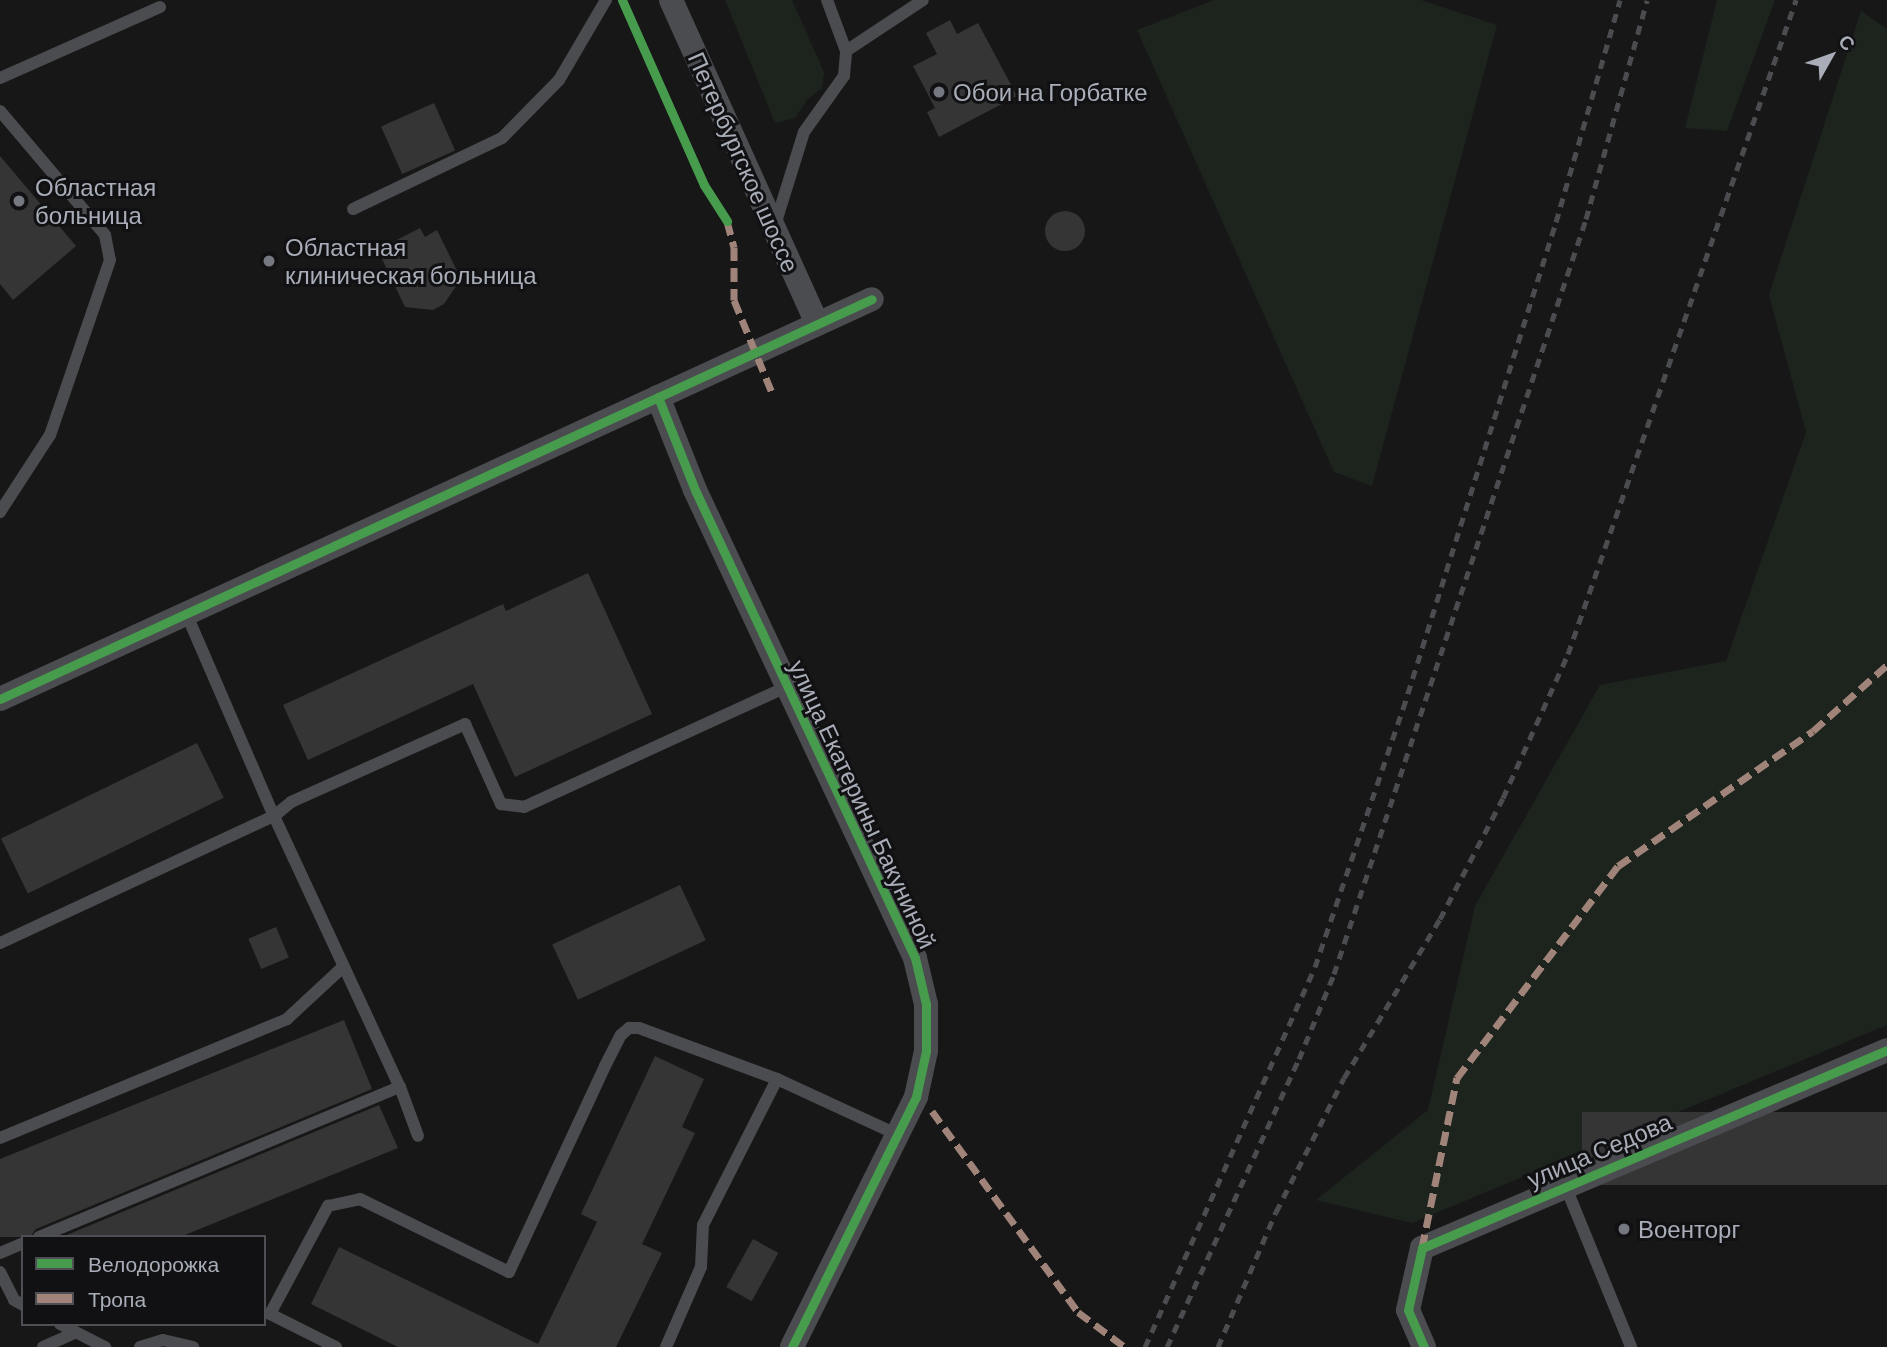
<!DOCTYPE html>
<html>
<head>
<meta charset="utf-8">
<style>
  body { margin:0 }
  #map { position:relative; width:1887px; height:1347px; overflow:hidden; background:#171717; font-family:Barlow,sans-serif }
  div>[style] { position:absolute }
  .green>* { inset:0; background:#1d241e }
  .building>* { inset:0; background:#353536; transform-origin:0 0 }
  .round { border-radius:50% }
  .lane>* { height:12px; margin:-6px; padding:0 6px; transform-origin:6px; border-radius:6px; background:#4b4c50 }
  .street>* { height:24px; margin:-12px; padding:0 12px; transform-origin:12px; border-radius:12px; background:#4b4c50 }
  .rail>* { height:5px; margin-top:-2.5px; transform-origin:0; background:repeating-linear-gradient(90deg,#4b4c4f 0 9px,transparent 0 16px) }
  .quiet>* { height:7px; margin-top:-3.5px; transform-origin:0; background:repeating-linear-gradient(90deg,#a18479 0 14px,transparent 0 21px) }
  .cycleway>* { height:9px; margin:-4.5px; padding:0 4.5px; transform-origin:4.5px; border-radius:4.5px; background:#469c4c }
  .dots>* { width:19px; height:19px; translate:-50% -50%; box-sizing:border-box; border:4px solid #111113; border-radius:50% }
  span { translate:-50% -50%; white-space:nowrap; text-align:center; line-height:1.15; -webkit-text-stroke:6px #111113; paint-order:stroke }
  .poi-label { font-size:24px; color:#a8adb8 }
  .left { translate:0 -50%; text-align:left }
  .street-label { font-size:24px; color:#a8adb8 }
  .legend { position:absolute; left:21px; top:1235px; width:245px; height:91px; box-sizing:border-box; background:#111113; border:2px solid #4d4f55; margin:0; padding:9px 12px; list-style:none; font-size:21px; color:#a8adb8 }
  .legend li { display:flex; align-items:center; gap:14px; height:35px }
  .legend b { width:35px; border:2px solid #4d4f55 }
  .north { position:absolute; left:1796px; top:21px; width:70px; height:70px; -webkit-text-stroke:5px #111113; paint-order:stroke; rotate:50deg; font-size:19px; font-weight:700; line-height:28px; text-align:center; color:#a8adb8 }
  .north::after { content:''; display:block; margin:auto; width:24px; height:32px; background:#a8adb8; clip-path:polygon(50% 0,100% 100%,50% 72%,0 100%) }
</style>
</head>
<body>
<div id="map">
  <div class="green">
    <i style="clip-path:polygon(725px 0,792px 0,824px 72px,822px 88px,807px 100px,795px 118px,775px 123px)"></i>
    <i style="clip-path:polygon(1214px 0,1421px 0,1497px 25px,1372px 486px,1334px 472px,1137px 30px)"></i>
    <i style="clip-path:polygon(1717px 0,1775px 0,1727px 131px,1685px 128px)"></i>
    <i style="clip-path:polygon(1861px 11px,1887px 29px,1887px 1025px,1412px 1223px,1316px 1200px,1428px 1110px,1475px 906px,1600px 685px,1726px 661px,1806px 432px,1769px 295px)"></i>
  </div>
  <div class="building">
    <i style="clip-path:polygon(950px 20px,957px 34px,978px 23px,1017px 96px,939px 137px,927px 112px,935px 108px,913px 66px,937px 54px,926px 33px)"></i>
    <i style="left:434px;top:103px;width:52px;height:58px;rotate:66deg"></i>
    <i style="clip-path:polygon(0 156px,76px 246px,13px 300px,0 284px)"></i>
    <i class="round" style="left:1045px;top:211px;width:40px;height:40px"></i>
    <i style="clip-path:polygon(420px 228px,425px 237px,437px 230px,461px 279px,444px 304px,433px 310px,405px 307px,381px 257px,393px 252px,389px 244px)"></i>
    <i style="clip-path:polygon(588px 573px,652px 714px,515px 777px,473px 684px,308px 760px,283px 705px,503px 604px,506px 611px)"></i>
    <i style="left:197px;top:743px;width:61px;height:218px;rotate:64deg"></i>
    <i style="left:680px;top:885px;width:61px;height:141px;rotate:65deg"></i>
    <i style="left:276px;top:927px;width:33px;height:30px;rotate:67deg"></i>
    <i style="clip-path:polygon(344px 1020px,372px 1089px,36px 1229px,30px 1237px,0 1237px,0 1159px)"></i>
    <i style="clip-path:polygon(655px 1056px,704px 1079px,682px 1127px,695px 1133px,642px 1244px,662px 1253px,616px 1347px,398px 1347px,311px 1304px,339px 1247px,538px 1344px,597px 1222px,581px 1214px)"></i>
    <i style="clip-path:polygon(379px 1105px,398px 1148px,180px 1237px,62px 1237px)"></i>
    <i style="left:1887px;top:1112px;width:73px;height:305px;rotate:90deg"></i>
    <i style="left:753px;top:1239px;width:29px;height:55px;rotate:29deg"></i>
  </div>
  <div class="lane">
    <i style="left:846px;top:51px;width:92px;rotate:-33.5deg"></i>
    <i style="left:0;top:78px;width:175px;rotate:-23.9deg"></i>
    <i style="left:0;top:111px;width:162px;rotate:49.7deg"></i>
    <i style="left:105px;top:235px;width:25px;rotate:79deg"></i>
    <i style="left:110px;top:260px;width:185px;rotate:108.9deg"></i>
    <i style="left:50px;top:435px;width:92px;rotate:123deg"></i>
    <i style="left:353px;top:209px;width:165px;rotate:-25.5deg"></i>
    <i style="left:502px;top:138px;width:81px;rotate:-45.5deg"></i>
    <i style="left:559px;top:80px;width:93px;rotate:-59.6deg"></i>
    <i style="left:775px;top:225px;width:97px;rotate:-72.7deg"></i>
    <i style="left:804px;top:132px;width:69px;rotate:-54.5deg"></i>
    <i style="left:844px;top:76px;width:25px;rotate:-85deg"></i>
    <i style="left:846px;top:51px;width:54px;rotate:-110.4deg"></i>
    <i style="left:186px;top:613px;width:221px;rotate:66.6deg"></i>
    <i style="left:274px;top:816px;width:299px;rotate:65.1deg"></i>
    <i style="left:400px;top:1087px;width:52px;rotate:69.8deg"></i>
    <i style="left:0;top:943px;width:302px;rotate:-24.9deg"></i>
    <i style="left:274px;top:816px;width:22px;rotate:-39deg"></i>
    <i style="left:291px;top:802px;width:191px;rotate:-24.1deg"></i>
    <i style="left:465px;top:724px;width:88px;rotate:65.8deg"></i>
    <i style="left:501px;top:804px;width:23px;rotate:7deg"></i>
    <i style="left:524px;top:807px;width:290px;rotate:-24.6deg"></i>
    <i style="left:0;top:1138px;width:311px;rotate:-22.5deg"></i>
    <i style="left:287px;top:1019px;width:76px;rotate:-42.9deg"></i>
    <i style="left:1565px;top:1185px;width:175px;rotate:67.8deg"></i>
    <i style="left:39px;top:1237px;width:391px;rotate:-22.6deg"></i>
    <i style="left:0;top:1253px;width:25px;rotate:-23deg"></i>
    <i style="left:0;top:1272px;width:31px;rotate:63deg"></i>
    <i style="left:14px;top:1300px;width:10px;rotate:29deg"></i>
    <i style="left:60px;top:1324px;width:51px;rotate:27.1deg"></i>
    <i style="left:43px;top:1347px;width:36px;rotate:-24deg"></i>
    <i style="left:140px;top:1347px;width:24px;rotate:-17deg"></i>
    <i style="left:163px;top:1340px;width:31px;rotate:13deg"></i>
    <i style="left:336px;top:1347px;width:74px;rotate:-153.4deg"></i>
    <i style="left:270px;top:1314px;width:123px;rotate:-61.8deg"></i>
    <i style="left:328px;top:1206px;width:33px;rotate:-12deg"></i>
    <i style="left:360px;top:1199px;width:166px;rotate:26.1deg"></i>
    <i style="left:509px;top:1272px;width:227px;rotate:-65deg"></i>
    <i style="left:605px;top:1066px;width:35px;rotate:-63deg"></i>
    <i style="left:621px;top:1035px;width:11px;rotate:-41deg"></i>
    <i style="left:629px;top:1028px;width:10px"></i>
    <i style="left:639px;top:1028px;width:147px;rotate:20.3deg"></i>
    <i style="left:666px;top:1347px;width:87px;rotate:-66.4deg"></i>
    <i style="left:701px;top:1267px;width:42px;rotate:-87.3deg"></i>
    <i style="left:703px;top:1225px;width:164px;rotate:-63.1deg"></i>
    <i style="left:777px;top:1079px;width:133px;rotate:24.8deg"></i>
  </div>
  <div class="street">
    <i style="left:671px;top:0;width:355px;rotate:65.7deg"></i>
    <i style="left:658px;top:397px;width:100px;rotate:68.3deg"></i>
    <i style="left:695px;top:490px;width:517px;rotate:64.82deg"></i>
    <i style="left:915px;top:958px;width:47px;rotate:76.6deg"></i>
    <i style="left:926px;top:1004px;width:47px;rotate:90deg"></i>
    <i style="left:926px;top:1051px;width:47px;rotate:102.3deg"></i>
    <i style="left:916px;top:1097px;width:279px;rotate:116.4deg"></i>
    <i style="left:0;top:699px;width:959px;rotate:-24.64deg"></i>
    <i style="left:1424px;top:1347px;width:40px;rotate:-113.4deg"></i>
    <i style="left:1408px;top:1310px;width:64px;rotate:-77.3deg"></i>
    <i style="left:1422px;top:1248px;width:505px;rotate:-23.06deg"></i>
  </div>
  <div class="rail">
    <i style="left:1145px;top:1347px;width:416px;rotate:-65.9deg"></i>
    <i style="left:1315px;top:967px;width:273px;rotate:-71.2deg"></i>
    <i style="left:1403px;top:709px;width:510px;rotate:-72.56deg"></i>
    <i style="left:1556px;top:222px;width:231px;rotate:-73.9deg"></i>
    <i style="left:1167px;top:1347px;width:317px;rotate:-65.4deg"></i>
    <i style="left:1299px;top:1059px;width:92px;rotate:-67.6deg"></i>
    <i style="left:1334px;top:974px;width:796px;rotate:-71.54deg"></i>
    <i style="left:1586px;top:219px;width:227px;rotate:-74.4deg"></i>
    <i style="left:1218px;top:1347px;width:147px;rotate:-66.8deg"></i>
    <i style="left:1276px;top:1212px;width:150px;rotate:-63.1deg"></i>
    <i style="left:1344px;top:1078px;width:186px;rotate:-58.9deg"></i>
    <i style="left:1440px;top:919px;width:136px;rotate:-62.5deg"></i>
    <i style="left:1503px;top:798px;width:158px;rotate:-65.7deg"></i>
    <i style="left:1568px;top:654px;width:693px;rotate:-70.78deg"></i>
  </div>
  <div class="quiet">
    <i style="left:727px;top:221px;width:27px;rotate:75deg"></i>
    <i style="left:734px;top:247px;width:53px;rotate:90deg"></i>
    <i style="left:734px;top:300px;width:103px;rotate:67.7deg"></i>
    <i style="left:932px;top:1111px;width:248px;rotate:54deg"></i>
    <i style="left:1078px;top:1312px;width:59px;rotate:36.7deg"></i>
    <i style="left:1422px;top:1248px;width:174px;rotate:-78.4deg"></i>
    <i style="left:1457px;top:1078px;width:266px;rotate:-52.8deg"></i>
    <i style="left:1618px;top:866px;width:237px;rotate:-34.7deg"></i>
    <i style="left:1813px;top:731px;width:99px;rotate:-41.7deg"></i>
  </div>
  <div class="cycleway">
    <i style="left:622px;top:0;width:202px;rotate:66.1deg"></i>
    <i style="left:704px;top:185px;width:43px;rotate:57.4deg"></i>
    <i style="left:658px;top:397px;width:100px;rotate:68.3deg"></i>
    <i style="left:695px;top:490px;width:517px;rotate:64.82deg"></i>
    <i style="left:915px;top:958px;width:47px;rotate:76.6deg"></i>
    <i style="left:926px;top:1004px;width:47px;rotate:90deg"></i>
    <i style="left:926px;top:1051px;width:47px;rotate:102.3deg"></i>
    <i style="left:916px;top:1097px;width:279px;rotate:116.4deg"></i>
    <i style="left:0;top:699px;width:959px;rotate:-24.64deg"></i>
    <i style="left:1424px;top:1347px;width:40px;rotate:-113.4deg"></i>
    <i style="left:1408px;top:1310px;width:64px;rotate:-77.3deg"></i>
    <i style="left:1422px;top:1248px;width:505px;rotate:-23.06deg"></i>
  </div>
  <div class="dots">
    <i style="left:939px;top:92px;background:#757880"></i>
    <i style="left:19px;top:201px;background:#757880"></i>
    <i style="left:269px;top:261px;background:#757880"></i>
    <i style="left:1624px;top:1229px;background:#757880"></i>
  </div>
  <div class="poi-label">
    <span class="left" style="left:953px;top:92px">Обои на Горбатке</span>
    <span class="left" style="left:35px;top:201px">Областная<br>больница</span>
    <span class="left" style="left:285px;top:261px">Областная<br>клиническая больница</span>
    <span class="left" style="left:1638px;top:1229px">Военторг</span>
  </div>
  <div class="street-label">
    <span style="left:744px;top:162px;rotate:66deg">Петербургское шоссе</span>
    <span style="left:863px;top:804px;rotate:65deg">улица Екатерины Бакуниной</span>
    <span style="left:1599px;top:1150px;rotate:-23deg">улица Седова</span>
  </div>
  <ul class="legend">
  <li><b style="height:9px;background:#469c4c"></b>Велодорожка</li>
  <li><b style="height:9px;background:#a18479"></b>Тропа</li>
  </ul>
  <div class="north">С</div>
</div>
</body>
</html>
